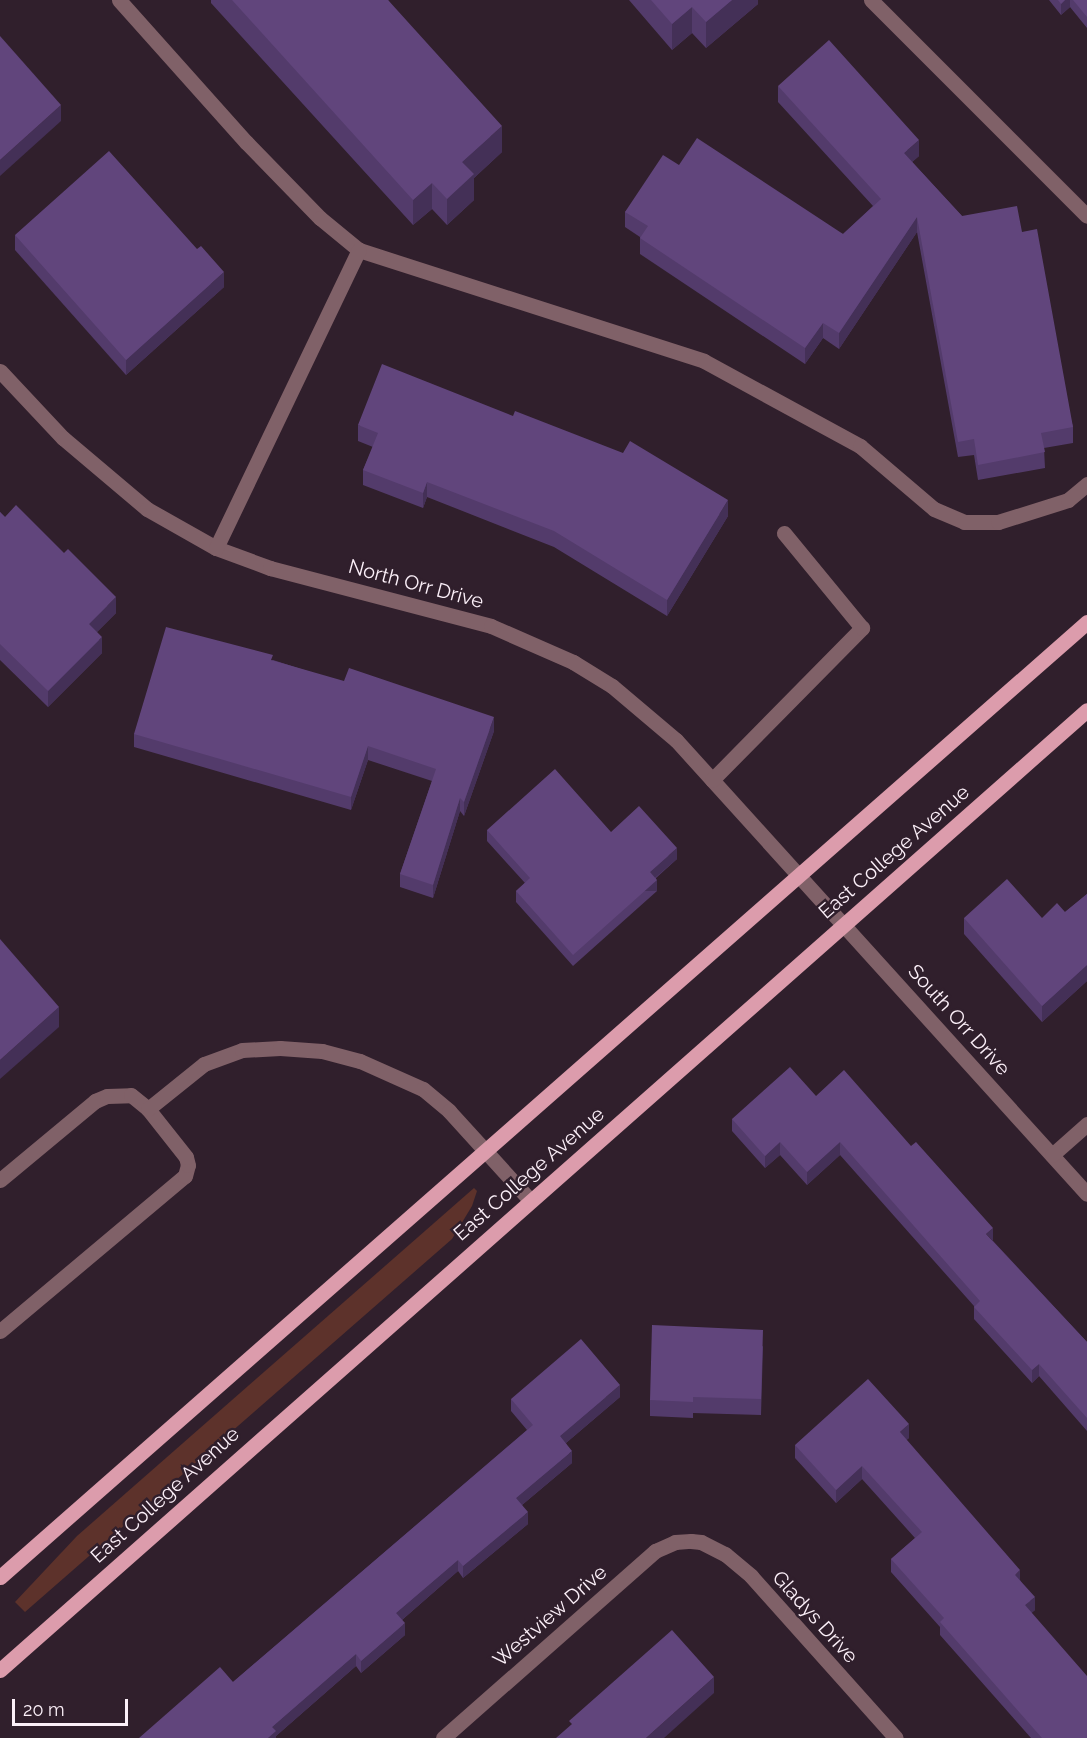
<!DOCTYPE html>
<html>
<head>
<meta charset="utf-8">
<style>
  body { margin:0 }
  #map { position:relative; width:1087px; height:1738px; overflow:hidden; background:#301f2c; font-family:Raleway,sans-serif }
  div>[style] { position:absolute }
  .green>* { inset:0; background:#5d322b }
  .minor>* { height:15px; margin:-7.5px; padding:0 7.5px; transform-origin:7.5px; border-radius:7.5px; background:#806168 }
  .major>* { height:15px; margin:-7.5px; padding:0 7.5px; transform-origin:7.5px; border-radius:7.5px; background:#dc9cac }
  .wall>* { inset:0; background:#533b6b }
  .shaded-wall>* { inset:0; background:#443057; transform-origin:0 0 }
  .building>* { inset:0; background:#61457c }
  span { translate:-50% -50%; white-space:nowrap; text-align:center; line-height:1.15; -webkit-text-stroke:5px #301f2c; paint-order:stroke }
  .street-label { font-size:20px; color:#fcf0f9 }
  .scale { position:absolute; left:12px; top:1699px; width:116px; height:27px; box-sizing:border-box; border:3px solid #fcf0f9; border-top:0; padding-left:8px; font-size:18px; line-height:21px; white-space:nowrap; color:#fcf0f9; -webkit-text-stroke:4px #301f2c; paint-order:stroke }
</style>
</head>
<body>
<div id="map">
  <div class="green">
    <i style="clip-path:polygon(474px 1188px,477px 1191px,472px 1206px,452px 1239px,25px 1612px,15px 1602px,77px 1536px)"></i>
  </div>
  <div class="minor">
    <i style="left:119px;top:0;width:191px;rotate:48.2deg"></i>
    <i style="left:246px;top:142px;width:106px;rotate:45.8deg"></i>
    <i style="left:320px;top:218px;width:50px;rotate:39.4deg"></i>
    <i style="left:359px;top:250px;width:362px;rotate:17.8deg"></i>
    <i style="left:704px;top:361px;width:178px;rotate:28.6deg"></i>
    <i style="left:860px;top:446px;width:97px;rotate:40.4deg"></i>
    <i style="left:934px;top:509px;width:33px;rotate:23deg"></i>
    <i style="left:964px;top:522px;width:34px"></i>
    <i style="left:998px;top:522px;width:73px;rotate:-17.4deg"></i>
    <i style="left:1068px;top:500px;width:25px;rotate:-40deg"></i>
    <i style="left:871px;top:0;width:305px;rotate:45deg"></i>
    <i style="left:0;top:371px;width:92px;rotate:46.8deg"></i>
    <i style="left:63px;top:438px;width:110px;rotate:40.2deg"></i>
    <i style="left:147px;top:509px;width:79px;rotate:29.5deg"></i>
    <i style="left:216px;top:548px;width:58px;rotate:20.3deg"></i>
    <i style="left:270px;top:568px;width:228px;rotate:14.7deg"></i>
    <i style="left:491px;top:626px;width:90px;rotate:23.7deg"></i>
    <i style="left:573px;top:662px;width:46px;rotate:31.6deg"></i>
    <i style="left:612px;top:686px;width:84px;rotate:40.2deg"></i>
    <i style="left:676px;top:740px;width:612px;rotate:47.85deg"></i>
    <i style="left:216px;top:548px;width:331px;rotate:-64.4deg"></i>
    <i style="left:712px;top:780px;width:214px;rotate:-45.4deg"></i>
    <i style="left:862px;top:628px;width:123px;rotate:-129.4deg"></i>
    <i style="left:1052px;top:1155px;width:47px;rotate:-41.5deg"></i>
    <i style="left:0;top:1180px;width:124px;rotate:-39.7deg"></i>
    <i style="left:95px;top:1101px;width:13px;rotate:-23deg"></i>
    <i style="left:107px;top:1096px;width:24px;rotate:-2deg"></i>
    <i style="left:131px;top:1095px;width:22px;rotate:39deg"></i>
    <i style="left:0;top:1331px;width:241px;rotate:-40deg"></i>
    <i style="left:185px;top:1176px;width:11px;rotate:-75deg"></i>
    <i style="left:188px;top:1165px;width:8px;rotate:-104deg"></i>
    <i style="left:186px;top:1157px;width:61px;rotate:-128.4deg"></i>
    <i style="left:148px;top:1109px;width:72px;rotate:-38.8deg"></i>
    <i style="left:204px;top:1064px;width:40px;rotate:-20.2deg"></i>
    <i style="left:242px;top:1050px;width:38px;rotate:-3deg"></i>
    <i style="left:280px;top:1048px;width:42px;rotate:4.1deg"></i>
    <i style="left:322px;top:1051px;width:39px;rotate:15deg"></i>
    <i style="left:360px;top:1061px;width:69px;rotate:24deg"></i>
    <i style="left:423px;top:1089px;width:34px;rotate:40deg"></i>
    <i style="left:449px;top:1111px;width:120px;rotate:47.7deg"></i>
    <i style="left:443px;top:1738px;width:283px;rotate:-41.4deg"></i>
    <i style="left:655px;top:1551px;width:22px;rotate:-24deg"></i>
    <i style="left:675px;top:1542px;width:16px;rotate:-4deg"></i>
    <i style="left:691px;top:1541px;width:10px;rotate:6deg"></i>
    <i style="left:701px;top:1542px;width:27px;rotate:27deg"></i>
    <i style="left:725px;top:1554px;width:34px;rotate:40deg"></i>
    <i style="left:751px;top:1576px;width:217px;rotate:48.2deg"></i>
  </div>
  <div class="major">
    <i style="left:0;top:1577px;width:1447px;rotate:-41.3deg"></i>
    <i style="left:0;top:1670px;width:1450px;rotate:-41.45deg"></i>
  </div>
  <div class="wall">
    <i style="clip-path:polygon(211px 0,388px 0,502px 152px,474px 178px,474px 200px,447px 225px,432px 209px,413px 225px,211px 3px)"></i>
    <i style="clip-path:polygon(629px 0,758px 0,758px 4px,706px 48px,692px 33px,672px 50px)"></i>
    <i style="clip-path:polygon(1049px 0,1087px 0,1087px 28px,1070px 7px,1061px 15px)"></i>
    <i style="clip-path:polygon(778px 86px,919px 156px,912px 162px,962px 216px,1022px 232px,1073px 427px,1073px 443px,1044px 448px,1045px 468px,978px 480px,974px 455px,958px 457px,917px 232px,839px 349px,823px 338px,805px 364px,640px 254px,640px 237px,625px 227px,625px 212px,679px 165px,843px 234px,873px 206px,778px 102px)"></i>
    <i style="clip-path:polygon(15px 235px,224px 287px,126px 375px,15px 250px)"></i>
    <i style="clip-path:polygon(358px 425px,728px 516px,667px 616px,554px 547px,427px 497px,423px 508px,363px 485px,363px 470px,373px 447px,358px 441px)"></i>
    <i style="clip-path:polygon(0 512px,5px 517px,116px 613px,97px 632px,102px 653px,48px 707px,0 660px)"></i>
    <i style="clip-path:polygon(273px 660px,494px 731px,464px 816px,460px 811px,433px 898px,400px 887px,400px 874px,432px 781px,368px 760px,351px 810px,134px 747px,134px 734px)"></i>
    <i style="clip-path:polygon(487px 830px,611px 832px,677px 859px,656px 878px,657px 891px,573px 966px,516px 902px,516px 891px,525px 883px,487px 841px)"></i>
    <i style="clip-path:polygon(1087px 894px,1087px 981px,1042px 1022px,964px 934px,964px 918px,1042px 918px,1065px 912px)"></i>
    <i style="clip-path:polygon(816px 1096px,993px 1241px,1087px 1342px,1087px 1431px,1039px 1376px,1032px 1383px,974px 1319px,974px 1306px,840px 1155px,807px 1185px,780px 1155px,765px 1168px,732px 1131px,732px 1119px)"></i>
    <i style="clip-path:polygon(763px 1346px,761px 1415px,693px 1413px,693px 1418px,650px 1416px,650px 1400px)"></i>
    <i style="clip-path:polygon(620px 1397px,566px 1443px,572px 1463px,522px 1505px,528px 1524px,463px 1578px,458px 1571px,402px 1620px,405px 1635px,361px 1673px,356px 1666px,276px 1736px,276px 1738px,233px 1682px,527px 1430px,511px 1411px,511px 1399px)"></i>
    <i style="clip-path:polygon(909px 1438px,906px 1440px,1020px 1580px,1035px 1610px,1031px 1613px,1087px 1738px,1031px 1738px,940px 1635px,940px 1627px,891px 1572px,891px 1559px,915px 1538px,862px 1479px,836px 1503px,795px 1458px,795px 1445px)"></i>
  </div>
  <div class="shaded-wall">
    <i style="clip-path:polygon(732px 0,758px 0,758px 4px,706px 48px,706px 22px)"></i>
    <i style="clip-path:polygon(1065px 0,1070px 0,1070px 7px,1061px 15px,1061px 4px)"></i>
    <i style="clip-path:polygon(692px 7px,692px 33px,672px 50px,672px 24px)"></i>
    <i style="clip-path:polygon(61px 105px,61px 121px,0 176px,0 160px)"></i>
    <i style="clip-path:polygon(502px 126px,502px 152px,474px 178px,474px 200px,447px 225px,447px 199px,462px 162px)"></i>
    <i style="clip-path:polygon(919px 140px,919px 156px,904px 169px,904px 153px)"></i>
    <i style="clip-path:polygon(432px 183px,432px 209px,413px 225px,413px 200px)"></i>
    <i style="clip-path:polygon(917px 217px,917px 232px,839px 349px,839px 333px)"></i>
    <i style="clip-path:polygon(224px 272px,224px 287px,126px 375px,126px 360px)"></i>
    <i style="clip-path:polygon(823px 323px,823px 338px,805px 364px,805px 348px)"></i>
    <i style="clip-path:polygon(427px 482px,427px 497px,423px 508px,423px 493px)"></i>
    <i style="clip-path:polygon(728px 500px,728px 516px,667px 616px,667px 600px)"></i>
    <i style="clip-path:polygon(116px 597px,116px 613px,89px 640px,89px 624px)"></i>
    <i style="clip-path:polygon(102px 637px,102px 653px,48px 707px,48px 691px)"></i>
    <i style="clip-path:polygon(494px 717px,494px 731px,464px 816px,464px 802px)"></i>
    <i style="clip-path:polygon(368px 746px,368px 760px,351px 810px,351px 797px)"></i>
    <i style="clip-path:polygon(460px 798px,460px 811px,433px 898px,433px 885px)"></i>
    <i style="clip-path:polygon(677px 848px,677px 859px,650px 882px,650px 872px)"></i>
    <i style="left:657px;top:880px;width:11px;height:113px;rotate:90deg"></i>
    <i style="clip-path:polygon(1087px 965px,1087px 981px,1042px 1022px,1042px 1006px)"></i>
    <i style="clip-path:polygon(59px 1007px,59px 1027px,0 1079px,0 1060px)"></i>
    <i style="clip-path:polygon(780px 1142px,780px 1155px,765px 1168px,765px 1156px)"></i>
    <i style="clip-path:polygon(840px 1142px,840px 1155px,807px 1185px,807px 1172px)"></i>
    <i style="clip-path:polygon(993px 1228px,993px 1241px,986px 1234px)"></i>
    <i style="clip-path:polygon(1039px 1364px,1039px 1376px,1032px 1383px,1032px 1370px)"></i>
    <i style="clip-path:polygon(620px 1385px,620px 1397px,560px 1448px,560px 1436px)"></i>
    <i style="clip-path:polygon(909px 1424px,909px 1438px,900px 1446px,900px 1432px)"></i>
    <i style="clip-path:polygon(572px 1451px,572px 1463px,516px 1510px,516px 1498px)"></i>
    <i style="clip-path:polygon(862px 1466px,862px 1479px,836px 1503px,836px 1490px)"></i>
    <i style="clip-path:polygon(528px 1512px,528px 1524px,463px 1578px,463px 1566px)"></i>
    <i style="clip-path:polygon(458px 1560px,458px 1571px,396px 1625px,396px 1613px)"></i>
    <i style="clip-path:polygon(1020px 1570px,1020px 1584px,1015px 1575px)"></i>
    <i style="clip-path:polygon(1035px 1597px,1035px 1610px,1025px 1619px,1025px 1605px)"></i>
    <i style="clip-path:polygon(405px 1623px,405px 1635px,361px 1673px,361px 1661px)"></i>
    <i style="clip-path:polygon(356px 1654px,356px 1666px,276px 1736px,276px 1738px,268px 1738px,272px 1727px)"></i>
    <i style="clip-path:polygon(714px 1677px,714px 1693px,664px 1738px,646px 1738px)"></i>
  </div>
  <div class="building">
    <i style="clip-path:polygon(232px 0,388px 0,502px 126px,462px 162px,474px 174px,447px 199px,432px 183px,413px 200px)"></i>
    <i style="clip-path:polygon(651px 0,732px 0,706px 22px,692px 7px,672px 24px)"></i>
    <i style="clip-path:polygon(1058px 0,1065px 0,1061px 4px)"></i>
    <i style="clip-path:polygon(1073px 0,1087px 0,1087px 17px)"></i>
    <i style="clip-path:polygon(0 36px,61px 105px,0 160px)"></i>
    <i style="clip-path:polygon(829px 40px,919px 140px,904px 153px,962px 216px,1017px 206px,1022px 232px,1037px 229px,1073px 427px,1041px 433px,1045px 452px,978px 465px,974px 439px,958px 442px,917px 217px,839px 333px,823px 323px,805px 348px,640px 238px,648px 226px,625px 212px,663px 155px,679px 165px,697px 138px,843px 234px,881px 199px,778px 86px)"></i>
    <i style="clip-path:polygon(109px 151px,197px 249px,201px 246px,224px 272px,126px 360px,15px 235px)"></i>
    <i style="clip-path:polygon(382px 364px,513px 416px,515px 411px,623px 453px,630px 441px,728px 500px,667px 600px,554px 531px,427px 482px,423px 493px,363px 470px,378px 433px,358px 425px)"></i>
    <i style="clip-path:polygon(16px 505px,64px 553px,68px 549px,116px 597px,89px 624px,102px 637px,48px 691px,0 644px,0 512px,5px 517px)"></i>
    <i style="clip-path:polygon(166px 627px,273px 655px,271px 660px,344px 681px,349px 668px,494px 717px,464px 802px,460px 798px,433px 885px,400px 874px,436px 769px,368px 746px,351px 797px,134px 734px)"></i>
    <i style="clip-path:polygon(555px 769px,611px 832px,639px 806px,677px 848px,650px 872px,657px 880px,573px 955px,516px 891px,530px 878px,487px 830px)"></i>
    <i style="clip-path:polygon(1007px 879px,1042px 918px,1057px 903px,1065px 912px,1087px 894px,1087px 965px,1042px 1006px,964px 918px)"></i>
    <i style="clip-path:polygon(0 939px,59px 1007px,0 1060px)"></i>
    <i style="clip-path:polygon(790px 1067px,816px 1096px,844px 1070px,911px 1146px,916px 1142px,993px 1228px,986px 1234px,1087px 1342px,1087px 1418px,1039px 1364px,1032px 1370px,974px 1307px,980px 1301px,840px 1142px,807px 1172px,780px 1142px,765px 1156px,732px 1119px)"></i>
    <i style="clip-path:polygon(652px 1325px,763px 1330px,761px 1399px,693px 1397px,693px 1402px,650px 1400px)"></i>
    <i style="clip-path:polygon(581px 1339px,620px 1385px,560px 1436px,572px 1451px,516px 1498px,528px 1512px,463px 1566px,458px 1560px,396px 1613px,405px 1623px,361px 1661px,356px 1654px,272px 1727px,276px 1731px,268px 1738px,139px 1738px,220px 1667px,233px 1682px,533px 1425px,511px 1399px)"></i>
    <i style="clip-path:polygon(868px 1379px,909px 1424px,900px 1432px,1020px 1570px,1015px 1575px,1035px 1597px,1025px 1605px,1087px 1676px,1087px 1738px,1042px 1738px,940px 1622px,944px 1618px,891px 1559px,922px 1532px,862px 1466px,836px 1490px,795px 1445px)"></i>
    <i style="clip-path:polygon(672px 1630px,714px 1677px,646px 1738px,556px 1738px,572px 1724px,569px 1721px)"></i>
  </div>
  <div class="street-label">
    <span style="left:416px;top:584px;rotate:15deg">North Orr Drive</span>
    <span style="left:894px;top:852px;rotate:-41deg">East College Avenue</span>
    <span style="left:959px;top:1020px;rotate:48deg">South Orr Drive</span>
    <span style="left:529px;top:1174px;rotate:-41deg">East College Avenue</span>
    <span style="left:165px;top:1495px;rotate:-42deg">East College Avenue</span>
    <span style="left:550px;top:1616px;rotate:-41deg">Westview Drive</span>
    <span style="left:815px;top:1617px;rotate:48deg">Gladys Drive</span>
  </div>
  <div class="scale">20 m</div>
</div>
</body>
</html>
